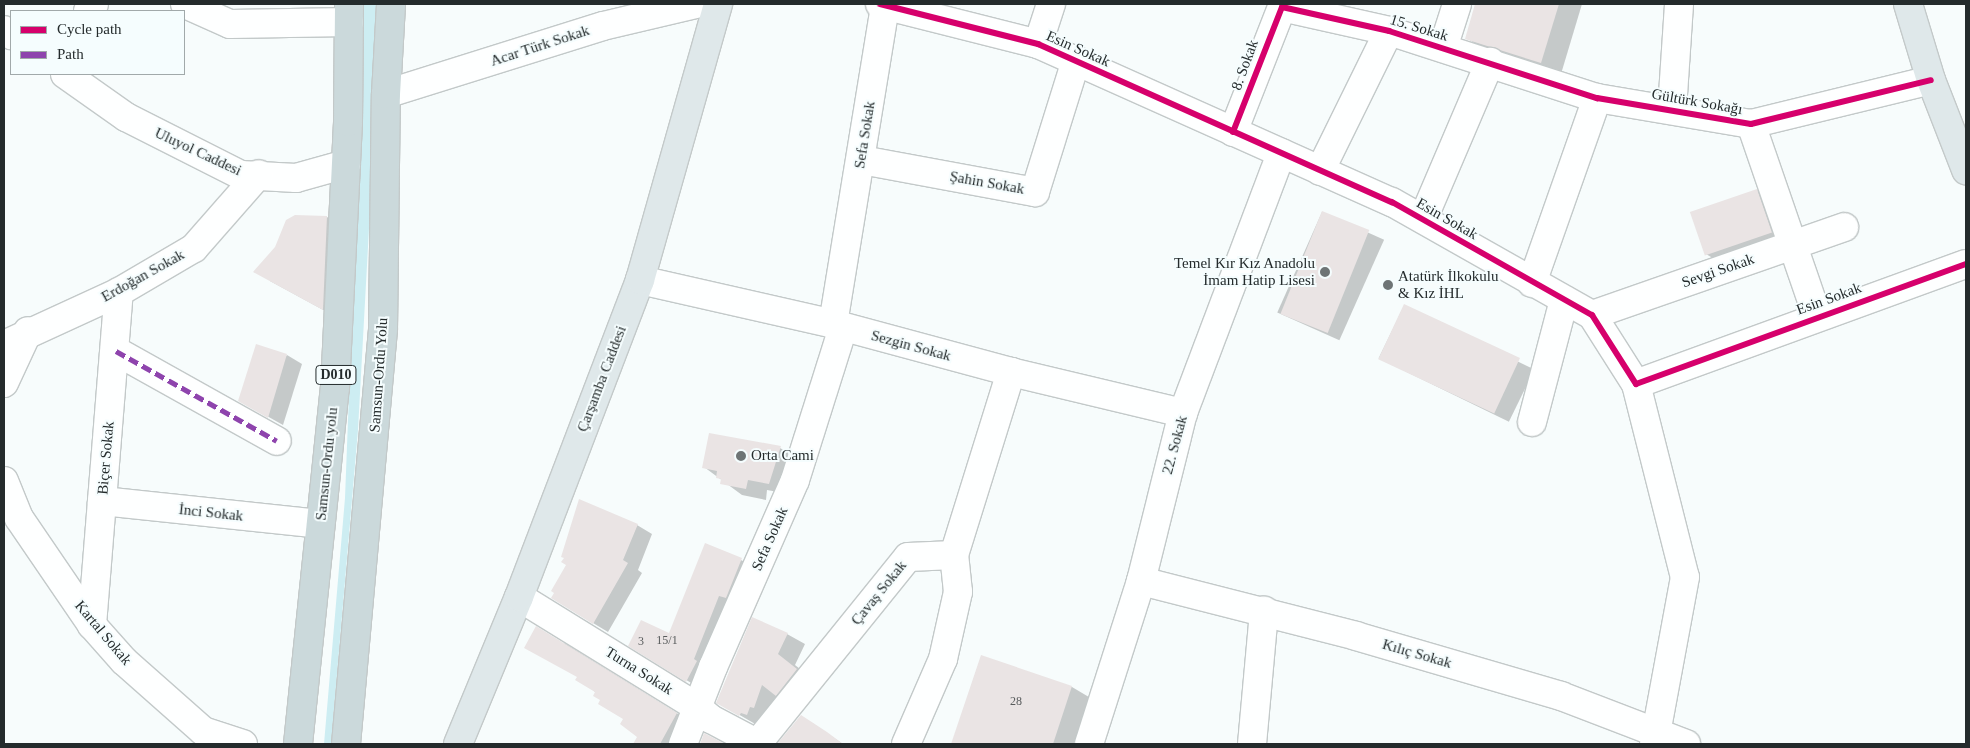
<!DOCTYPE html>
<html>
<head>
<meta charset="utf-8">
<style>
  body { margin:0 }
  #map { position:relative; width:1970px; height:748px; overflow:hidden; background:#f7fcfc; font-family:Georgia,serif }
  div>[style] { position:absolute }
  .green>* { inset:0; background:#cdedf2 }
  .shadow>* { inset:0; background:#0003; transform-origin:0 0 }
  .building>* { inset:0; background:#eae4e4; transform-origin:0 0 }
  .roads { filter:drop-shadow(1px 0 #c3c9c9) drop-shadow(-1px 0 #c3c9c9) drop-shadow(0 1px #c3c9c9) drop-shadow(0 -1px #c3c9c9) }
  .minor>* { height:28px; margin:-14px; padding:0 14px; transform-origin:14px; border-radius:14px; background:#feffff }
  .major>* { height:28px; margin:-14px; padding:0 14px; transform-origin:14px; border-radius:14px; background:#dfe8ea }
  .highway>* { height:28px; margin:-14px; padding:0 14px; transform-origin:14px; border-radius:14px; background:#cbd9db }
  .quiet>* { height:5px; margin-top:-2.5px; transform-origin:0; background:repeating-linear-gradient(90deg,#8e44ad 0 10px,transparent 0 15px) }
  .cycleway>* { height:6px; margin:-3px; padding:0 3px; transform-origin:3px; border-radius:3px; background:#d6006c }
  .dots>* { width:14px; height:14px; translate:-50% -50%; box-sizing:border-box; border:2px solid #f5fdfe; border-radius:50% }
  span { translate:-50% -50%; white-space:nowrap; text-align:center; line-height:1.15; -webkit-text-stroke:4px #f5fdfe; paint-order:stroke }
  .number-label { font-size:12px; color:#585b5c }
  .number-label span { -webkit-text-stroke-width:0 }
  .shield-label span { padding:1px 4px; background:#f5fdfe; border:1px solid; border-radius:4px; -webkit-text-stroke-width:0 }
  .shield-label { font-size:14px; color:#242b2c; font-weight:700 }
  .street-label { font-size:15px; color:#242b2c }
  .poi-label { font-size:15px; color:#242b2c }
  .right { translate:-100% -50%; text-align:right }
  .left { translate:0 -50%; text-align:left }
  .frame { position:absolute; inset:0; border:5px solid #242b2c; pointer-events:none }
  .legend { position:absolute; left:10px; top:10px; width:175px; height:65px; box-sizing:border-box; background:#f5fdfe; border:1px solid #a1a9aa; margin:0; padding:6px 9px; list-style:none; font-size:15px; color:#242b2c }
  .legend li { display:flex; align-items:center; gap:10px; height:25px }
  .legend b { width:25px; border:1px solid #a1a9aa }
</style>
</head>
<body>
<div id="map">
  <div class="green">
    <i style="clip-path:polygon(364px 4px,376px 4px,377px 82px,358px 430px,331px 744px,324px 744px,345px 498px)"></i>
  </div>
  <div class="shadow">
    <i style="clip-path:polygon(1477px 4px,1582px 4px,1561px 74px,1486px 50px,1466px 38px)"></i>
    <i style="clip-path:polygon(1757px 190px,1772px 199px,1786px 240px,1721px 263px,1706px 254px)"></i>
    <i style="left:1322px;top:212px;width:68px;height:110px;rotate:24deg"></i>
    <i style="clip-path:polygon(296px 216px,327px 217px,342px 226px,338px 318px,270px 281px)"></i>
    <i style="left:1404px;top:306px;width:145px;height:58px;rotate:26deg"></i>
    <i style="clip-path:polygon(287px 355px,302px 364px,283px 425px,240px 401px)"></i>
    <i style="clip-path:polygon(780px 448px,800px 459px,789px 494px,767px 490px,766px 500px,742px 495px,704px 467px)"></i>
    <i style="clip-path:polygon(637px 525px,652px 534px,638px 570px,642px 573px,608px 632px,593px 623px)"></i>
    <i style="clip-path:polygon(706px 544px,756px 567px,701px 689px,629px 645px,670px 635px)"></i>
    <i style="clip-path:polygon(787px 634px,805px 644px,795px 665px,814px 680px,757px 725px,717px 702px)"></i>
    <i style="clip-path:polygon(564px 643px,704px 730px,696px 744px,643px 744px,637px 741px,639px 736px,624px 719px,579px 677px)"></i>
    <i style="clip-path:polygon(981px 657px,1072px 687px,1099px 703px,1086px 744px,952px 744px)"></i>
    <i style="clip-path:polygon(801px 717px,812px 723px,843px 744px,778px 744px)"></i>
  </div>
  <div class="building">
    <i style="clip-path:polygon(1475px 4px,1559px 4px,1541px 63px,1465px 39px)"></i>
    <i style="left:1757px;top:189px;width:46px;height:71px;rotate:71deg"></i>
    <i style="left:1322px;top:211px;width:51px;height:111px;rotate:22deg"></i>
    <i style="clip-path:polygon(295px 215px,327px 216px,323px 310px,253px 272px,275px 247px,286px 220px)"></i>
    <i style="left:1404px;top:304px;width:128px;height:61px;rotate:25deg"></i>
    <i style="clip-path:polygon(256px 344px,287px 354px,268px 418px,238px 401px)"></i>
    <i style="clip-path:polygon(709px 433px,781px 446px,769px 484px,748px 480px,746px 489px,720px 484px,721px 479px,716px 478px,717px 471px,702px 468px)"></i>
    <i style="clip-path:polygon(579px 499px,638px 524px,623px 560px,628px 563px,593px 624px,551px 598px,554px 593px,551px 591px,566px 565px,561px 562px,564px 558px,561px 557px)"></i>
    <i style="clip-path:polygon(705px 543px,742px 558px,726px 598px,719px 596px,694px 659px,697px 661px,686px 682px,628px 646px,641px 620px,669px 633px)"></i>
    <i style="clip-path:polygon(752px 617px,788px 633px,778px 654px,797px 669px,776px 696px,762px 685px,754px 708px,750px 707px,747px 715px,741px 713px,739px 716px,716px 703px)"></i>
    <i style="clip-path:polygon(536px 626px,677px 713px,660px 744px,633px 744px,637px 737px,620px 724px,623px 719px,598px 704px,600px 700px,593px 696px,595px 692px,575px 680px,577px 677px,524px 648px)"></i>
    <i style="clip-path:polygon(981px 655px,1072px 686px,1053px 744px,951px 744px)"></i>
    <i style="clip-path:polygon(801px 715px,827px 732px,843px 744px,777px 744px)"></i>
    <i style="clip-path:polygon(704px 733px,725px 744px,700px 744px)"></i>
  </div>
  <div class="roads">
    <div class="minor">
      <i style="left:185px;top:4px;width:49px;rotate:24deg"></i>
      <i style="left:230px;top:24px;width:119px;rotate:-1deg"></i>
      <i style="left:880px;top:4px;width:163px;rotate:14.2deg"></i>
      <i style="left:1038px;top:44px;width:388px;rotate:24.1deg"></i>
      <i style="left:1392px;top:202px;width:230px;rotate:29.5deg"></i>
      <i style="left:1592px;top:315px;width:82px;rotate:57.5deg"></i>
      <i style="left:1636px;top:384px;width:351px;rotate:-20deg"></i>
      <i style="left:88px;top:11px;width:9px;rotate:-49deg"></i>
      <i style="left:4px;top:30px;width:9px;rotate:36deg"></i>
      <i style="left:1038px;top:44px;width:42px;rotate:-72deg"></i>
      <i style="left:1443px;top:48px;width:46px;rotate:-72.3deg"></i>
      <i style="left:65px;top:74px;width:75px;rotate:35.2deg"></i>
      <i style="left:126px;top:117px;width:129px;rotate:26.8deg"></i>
      <i style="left:241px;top:175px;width:55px;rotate:3.1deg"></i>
      <i style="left:296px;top:178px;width:52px;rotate:-15.6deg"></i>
      <i style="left:386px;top:94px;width:227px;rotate:-17.4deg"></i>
      <i style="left:603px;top:26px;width:96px;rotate:-13.3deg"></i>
      <i style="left:1672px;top:110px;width:106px;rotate:-86.2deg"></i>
      <i style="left:1751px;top:124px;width:203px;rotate:71deg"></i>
      <i style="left:1233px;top:132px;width:134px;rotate:-68.6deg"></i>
      <i style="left:1282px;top:7px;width:110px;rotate:12.6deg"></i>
      <i style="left:1389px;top:31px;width:219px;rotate:17.9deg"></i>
      <i style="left:1597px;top:98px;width:156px;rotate:9.6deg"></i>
      <i style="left:1751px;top:124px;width:185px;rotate:-13.7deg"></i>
      <i style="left:862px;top:160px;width:176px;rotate:10.5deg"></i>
      <i style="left:1035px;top:192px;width:138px;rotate:-72.7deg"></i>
      <i style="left:1320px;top:171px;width:156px;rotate:-63.8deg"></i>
      <i style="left:1423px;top:219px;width:171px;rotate:-66.9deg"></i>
      <i style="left:640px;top:280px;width:198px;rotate:12.8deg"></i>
      <i style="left:833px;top:324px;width:184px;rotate:15.1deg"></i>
      <i style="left:1011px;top:372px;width:177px;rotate:13.4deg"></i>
      <i style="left:1532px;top:283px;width:196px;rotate:-70.6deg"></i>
      <i style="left:1592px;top:315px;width:267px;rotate:-19.2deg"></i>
      <i style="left:833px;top:324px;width:323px;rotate:-80.7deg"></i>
      <i style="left:4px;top:345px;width:127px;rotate:-24.7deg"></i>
      <i style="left:119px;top:292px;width:87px;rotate:-30.4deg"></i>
      <i style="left:194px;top:248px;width:98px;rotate:-48.7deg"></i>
      <i style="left:116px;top:351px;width:184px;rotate:29.2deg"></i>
      <i style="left:4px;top:383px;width:57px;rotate:-65.2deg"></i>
      <i style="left:1636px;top:384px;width:199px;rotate:75.8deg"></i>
      <i style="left:1685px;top:577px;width:170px;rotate:100.5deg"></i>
      <i style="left:1532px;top:422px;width:126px;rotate:-75.3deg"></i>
      <i style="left:4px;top:481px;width:40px;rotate:68deg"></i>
      <i style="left:19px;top:518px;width:130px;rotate:55.7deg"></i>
      <i style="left:92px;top:625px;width:48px;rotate:48.4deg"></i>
      <i style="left:124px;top:661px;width:106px;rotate:41.5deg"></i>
      <i style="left:203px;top:731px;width:42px;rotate:18deg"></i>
      <i style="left:102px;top:501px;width:219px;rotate:6deg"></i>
      <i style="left:1141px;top:581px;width:222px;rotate:14.3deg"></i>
      <i style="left:1356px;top:636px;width:214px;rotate:16.3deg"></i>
      <i style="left:1561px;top:696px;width:134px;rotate:21deg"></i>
      <i style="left:519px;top:597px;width:209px;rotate:31.7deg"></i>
      <i style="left:697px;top:707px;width:18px;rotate:41deg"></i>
      <i style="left:711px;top:719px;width:53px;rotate:28deg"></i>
      <i style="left:92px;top:625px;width:334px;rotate:-85.4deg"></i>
      <i style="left:683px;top:744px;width:83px;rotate:-68.7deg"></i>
      <i style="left:713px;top:667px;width:204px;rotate:-66.3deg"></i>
      <i style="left:795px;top:480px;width:159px;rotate:-72.5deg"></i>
      <i style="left:757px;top:744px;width:240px;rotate:-51.1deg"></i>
      <i style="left:908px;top:557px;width:46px;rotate:-2.5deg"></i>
      <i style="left:954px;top:555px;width:192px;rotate:-72.7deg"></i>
      <i style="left:906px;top:744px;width:93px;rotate:-66.5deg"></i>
      <i style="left:943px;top:659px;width:69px;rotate:-77.4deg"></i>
      <i style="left:958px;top:592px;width:37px;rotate:-96deg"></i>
      <i style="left:1089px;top:744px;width:171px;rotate:-72.3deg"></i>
      <i style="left:1141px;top:581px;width:173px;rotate:-76deg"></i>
      <i style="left:1183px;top:413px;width:278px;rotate:-69.3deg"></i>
      <i style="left:1252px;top:744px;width:134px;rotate:-84.8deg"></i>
    </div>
    <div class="major">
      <i style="left:1908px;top:4px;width:79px;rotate:73.2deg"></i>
      <i style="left:1931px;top:80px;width:97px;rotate:68.7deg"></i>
      <i style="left:458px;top:744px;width:159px;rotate:-67.5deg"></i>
      <i style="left:519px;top:597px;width:339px;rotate:-69.1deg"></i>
      <i style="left:640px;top:280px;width:287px;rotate:-74.2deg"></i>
    </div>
    <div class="highway">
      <i style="left:298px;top:744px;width:358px;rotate:-84.1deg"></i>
      <i style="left:335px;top:388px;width:266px;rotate:-87.2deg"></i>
      <i style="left:348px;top:122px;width:118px;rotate:-89.5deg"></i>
      <i style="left:346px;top:744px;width:417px;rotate:-84.9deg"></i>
      <i style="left:383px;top:329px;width:235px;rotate:-89.3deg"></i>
      <i style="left:386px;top:94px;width:90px;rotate:-86.8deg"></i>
    </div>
  </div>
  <div class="quiet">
    <i style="left:116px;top:351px;width:184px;rotate:29.2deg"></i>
  </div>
  <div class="cycleway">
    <i style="left:880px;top:4px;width:163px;rotate:14.2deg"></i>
    <i style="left:1038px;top:44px;width:388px;rotate:24.1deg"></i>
    <i style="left:1392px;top:202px;width:230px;rotate:29.5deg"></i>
    <i style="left:1592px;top:315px;width:82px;rotate:57.5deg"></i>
    <i style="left:1636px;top:384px;width:351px;rotate:-20deg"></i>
    <i style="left:1233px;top:132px;width:134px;rotate:-68.6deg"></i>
    <i style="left:1282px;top:7px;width:110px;rotate:12.6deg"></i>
    <i style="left:1389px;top:31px;width:219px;rotate:17.9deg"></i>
    <i style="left:1597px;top:98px;width:156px;rotate:9.6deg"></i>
    <i style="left:1751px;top:124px;width:185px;rotate:-13.7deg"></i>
  </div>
  <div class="dots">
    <i style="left:1325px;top:272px;background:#6e7475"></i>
    <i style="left:1388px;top:285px;background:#6e7475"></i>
    <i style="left:741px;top:456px;background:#6e7475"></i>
  </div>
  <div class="number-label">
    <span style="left:667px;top:641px">15/1</span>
    <span style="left:641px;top:642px">3</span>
    <span style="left:1016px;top:702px">28</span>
  </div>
  <div class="shield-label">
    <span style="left:336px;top:375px">D010</span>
  </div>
  <div class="street-label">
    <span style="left:1419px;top:28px;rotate:17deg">15. Sokak</span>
    <span style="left:540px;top:46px;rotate:-18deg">Acar Türk Sokak</span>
    <span style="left:1078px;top:49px;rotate:24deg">Esin Sokak</span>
    <span style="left:1245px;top:65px;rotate:-70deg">8. Sokak</span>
    <span style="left:1697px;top:102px;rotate:10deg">Gültürk Sokağı</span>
    <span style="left:865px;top:135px;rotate:-81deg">Sefa Sokak</span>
    <span style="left:198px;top:152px;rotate:25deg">Uluyol Caddesi</span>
    <span style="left:987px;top:183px;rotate:10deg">Şahin Sokak</span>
    <span style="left:1447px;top:219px;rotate:30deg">Esin Sokak</span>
    <span style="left:1718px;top:271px;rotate:-19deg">Sevgi Sokak</span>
    <span style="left:143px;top:276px;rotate:-29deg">Erdoğan Sokak</span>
    <span style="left:1829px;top:299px;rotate:-20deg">Esin Sokak</span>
    <span style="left:911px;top:346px;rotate:15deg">Sezgin Sokak</span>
    <span style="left:379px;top:375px;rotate:-86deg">Samsun-Ordu Yolu</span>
    <span style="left:602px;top:379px;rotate:-69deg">Çarşamba Caddesi</span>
    <span style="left:1175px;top:445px;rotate:-75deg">22. Sokak</span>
    <span style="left:106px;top:458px;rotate:-85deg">Biçer Sokak</span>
    <span style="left:327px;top:464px;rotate:-84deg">Samsun-Ordu yolu</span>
    <span style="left:211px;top:513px;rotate:6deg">İnci Sokak</span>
    <span style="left:770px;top:539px;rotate:-66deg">Sefa Sokak</span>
    <span style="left:879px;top:593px;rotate:-51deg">Çavaş Sokak</span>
    <span style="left:103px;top:633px;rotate:50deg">Kartal Sokak</span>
    <span style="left:1417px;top:654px;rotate:16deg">Kılıç Sokak</span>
    <span style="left:639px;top:671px;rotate:32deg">Turna Sokak</span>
  </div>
  <div class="poi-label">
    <span class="right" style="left:1315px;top:272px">Temel Kır Kız Anadolu<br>İmam Hatip Lisesi</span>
    <span class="left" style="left:1398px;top:285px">Atatürk İlkokulu<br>&amp; Kız İHL</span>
    <span class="left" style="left:751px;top:456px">Orta Cami</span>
  </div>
  <div class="frame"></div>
  <ul class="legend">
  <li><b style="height:6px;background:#d6006c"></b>Cycle path</li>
  <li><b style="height:6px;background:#8e44ad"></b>Path</li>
  </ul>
</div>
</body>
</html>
